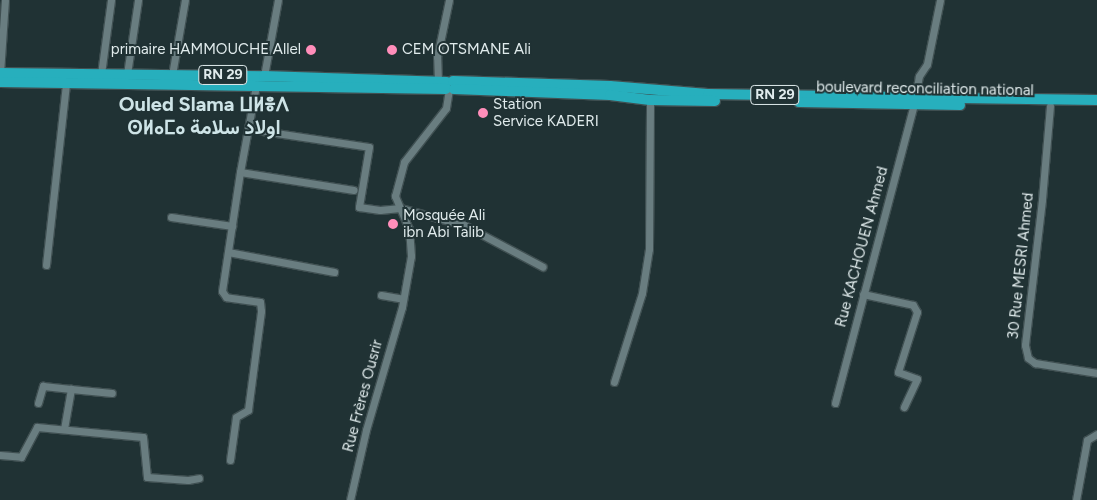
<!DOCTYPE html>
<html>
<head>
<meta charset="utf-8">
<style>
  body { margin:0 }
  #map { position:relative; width:1097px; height:500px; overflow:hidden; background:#203234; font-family:Figtree,Vazirmatn,"Noto Sans Tifinagh",sans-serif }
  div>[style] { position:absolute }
  .roads { filter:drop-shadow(1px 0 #405052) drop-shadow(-1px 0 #405052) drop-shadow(0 1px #405052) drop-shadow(0 -1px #405052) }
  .minor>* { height:7px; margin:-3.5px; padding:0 3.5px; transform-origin:3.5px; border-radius:3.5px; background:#697d80 }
  .highway>* { height:10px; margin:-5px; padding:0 5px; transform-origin:5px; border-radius:5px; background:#27afbd }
  .dots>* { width:14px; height:14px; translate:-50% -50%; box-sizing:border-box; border:2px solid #203234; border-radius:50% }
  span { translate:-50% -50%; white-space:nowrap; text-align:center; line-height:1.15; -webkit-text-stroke:4px #203234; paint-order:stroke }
  .shield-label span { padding:1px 4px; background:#203234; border:1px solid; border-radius:4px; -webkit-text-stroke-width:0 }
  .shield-label { font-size:14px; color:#e0ebec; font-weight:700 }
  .poi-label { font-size:15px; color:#e0ebec }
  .right { translate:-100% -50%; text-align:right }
  .left { translate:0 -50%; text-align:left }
  .street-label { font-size:15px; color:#e0ebec }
  .district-label { font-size:20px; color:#cee4e7; font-weight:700 }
</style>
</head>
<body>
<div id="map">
  <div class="roads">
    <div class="minor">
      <i style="left:0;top:73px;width:73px;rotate:-86.1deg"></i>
      <i style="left:101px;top:74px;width:75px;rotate:-82.3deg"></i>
      <i style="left:127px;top:74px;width:75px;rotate:-81.5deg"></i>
      <i style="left:172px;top:75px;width:76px;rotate:-80.2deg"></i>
      <i style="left:264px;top:76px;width:77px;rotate:-79.6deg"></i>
      <i style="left:438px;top:81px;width:24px;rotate:-92deg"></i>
      <i style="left:437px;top:57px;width:58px;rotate:-78.1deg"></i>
      <i style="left:1050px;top:106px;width:94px;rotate:94.9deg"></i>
      <i style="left:1042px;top:200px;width:146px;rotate:96.7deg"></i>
      <i style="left:1025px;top:345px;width:13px;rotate:77deg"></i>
      <i style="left:1028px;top:358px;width:9px;rotate:36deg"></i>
      <i style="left:1035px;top:363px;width:63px;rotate:9.2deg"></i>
      <i style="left:249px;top:129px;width:121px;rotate:8.5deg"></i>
      <i style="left:369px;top:147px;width:61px;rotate:99.5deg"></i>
      <i style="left:359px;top:207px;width:21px;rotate:8deg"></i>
      <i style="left:380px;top:210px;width:20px;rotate:-6deg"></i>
      <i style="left:400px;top:208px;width:66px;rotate:14.9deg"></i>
      <i style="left:464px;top:225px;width:89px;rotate:28deg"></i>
      <i style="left:240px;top:172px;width:115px;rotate:9deg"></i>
      <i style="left:171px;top:217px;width:62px;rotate:8.4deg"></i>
      <i style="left:228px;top:252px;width:108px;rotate:10.7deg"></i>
      <i style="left:46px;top:265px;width:183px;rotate:-83.7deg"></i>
      <i style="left:863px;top:294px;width:51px;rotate:12.4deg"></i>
      <i style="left:913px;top:305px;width:8px;rotate:60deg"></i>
      <i style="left:917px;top:312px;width:63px;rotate:107.6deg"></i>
      <i style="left:898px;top:372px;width:20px;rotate:20deg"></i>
      <i style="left:917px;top:379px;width:31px;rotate:115deg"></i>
      <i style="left:381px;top:295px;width:22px;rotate:10deg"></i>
      <i style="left:614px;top:382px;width:93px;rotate:-72.5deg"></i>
      <i style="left:642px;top:293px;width:45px;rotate:-81deg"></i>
      <i style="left:649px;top:249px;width:149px;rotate:-89.6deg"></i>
      <i style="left:38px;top:403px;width:18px;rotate:-74deg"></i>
      <i style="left:43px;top:386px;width:28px;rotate:6deg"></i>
      <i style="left:835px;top:403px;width:309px;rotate:-75.2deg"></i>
      <i style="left:914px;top:104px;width:28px;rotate:-80deg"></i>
      <i style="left:919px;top:76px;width:14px;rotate:-56deg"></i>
      <i style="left:927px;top:64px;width:65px;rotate:-78.5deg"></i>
      <i style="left:64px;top:429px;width:41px;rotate:-80.1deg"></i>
      <i style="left:71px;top:389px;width:41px;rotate:5.6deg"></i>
      <i style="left:0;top:455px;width:21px;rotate:5deg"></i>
      <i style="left:21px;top:457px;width:34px;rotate:-62deg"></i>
      <i style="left:37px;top:427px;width:106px;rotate:5.4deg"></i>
      <i style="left:143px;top:437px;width:40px;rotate:84.3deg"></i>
      <i style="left:147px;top:477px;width:41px;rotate:4.2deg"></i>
      <i style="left:188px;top:480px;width:11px;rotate:-10deg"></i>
      <i style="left:230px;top:460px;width:43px;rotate:-82.1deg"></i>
      <i style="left:236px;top:417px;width:14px;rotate:-30deg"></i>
      <i style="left:248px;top:410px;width:100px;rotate:-82.5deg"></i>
      <i style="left:261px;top:311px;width:9px;rotate:-96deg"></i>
      <i style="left:260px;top:302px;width:34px;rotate:-172deg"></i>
      <i style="left:226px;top:297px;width:7px;rotate:-124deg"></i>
      <i style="left:222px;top:291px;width:120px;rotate:-81.4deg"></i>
      <i style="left:240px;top:172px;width:87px;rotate:-79.5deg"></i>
      <i style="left:350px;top:500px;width:72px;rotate:-77.1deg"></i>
      <i style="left:366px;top:430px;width:128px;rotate:-73.7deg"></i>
      <i style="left:402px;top:307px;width:52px;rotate:-80deg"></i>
      <i style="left:411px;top:256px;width:27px;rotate:-94deg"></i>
      <i style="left:409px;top:229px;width:36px;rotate:-113deg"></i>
      <i style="left:395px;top:196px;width:35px;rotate:-75deg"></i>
      <i style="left:404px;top:162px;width:68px;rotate:-52.1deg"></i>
      <i style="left:446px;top:108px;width:18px;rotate:-81deg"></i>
      <i style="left:1076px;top:500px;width:61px;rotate:-79.6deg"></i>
      <i style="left:1087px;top:440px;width:12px;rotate:-31deg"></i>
    </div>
    <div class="highway">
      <i style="left:0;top:73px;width:264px;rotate:0.7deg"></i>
      <i style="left:264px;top:76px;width:183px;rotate:1.9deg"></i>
      <i style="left:453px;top:81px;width:157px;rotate:1.8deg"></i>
      <i style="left:610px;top:86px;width:98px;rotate:4.7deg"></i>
      <i style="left:708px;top:94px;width:389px;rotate:0.9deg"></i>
      <i style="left:0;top:82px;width:446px;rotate:0.9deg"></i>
      <i style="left:454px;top:89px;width:156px;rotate:2.2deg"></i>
      <i style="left:610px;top:95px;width:40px;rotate:7.1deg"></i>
      <i style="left:650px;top:100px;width:65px;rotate:0.9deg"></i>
      <i style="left:799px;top:102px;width:161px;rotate:1.1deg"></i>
    </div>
  </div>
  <div class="dots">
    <i style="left:311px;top:50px;background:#ff8eba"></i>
    <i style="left:392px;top:50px;background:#ff8eba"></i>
    <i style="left:483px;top:113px;background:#ff8eba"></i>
    <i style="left:393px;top:224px;background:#ff8eba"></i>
  </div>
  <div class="shield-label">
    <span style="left:223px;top:75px">RN 29</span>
    <span style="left:775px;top:95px">RN 29</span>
  </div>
  <div class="poi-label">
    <span class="right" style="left:301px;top:50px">primaire HAMMOUCHE Allel</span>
    <span class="left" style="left:402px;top:50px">CEM OTSMANE Ali</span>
    <span class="left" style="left:493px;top:113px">Station<br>Service KADERI</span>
    <span class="left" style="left:403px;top:224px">Mosquée Ali<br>ibn Abi Talib</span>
  </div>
  <div class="street-label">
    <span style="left:925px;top:89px;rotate:1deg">boulevard reconciliation national</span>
    <span style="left:862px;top:247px;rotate:-75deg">Rue KACHOUEN Ahmed</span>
    <span style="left:1021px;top:266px;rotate:-84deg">30 Rue MESRI Ahmed</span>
    <span style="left:363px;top:396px;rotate:-75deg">Rue Frères Ousrir</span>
  </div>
  <div class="district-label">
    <span style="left:204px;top:116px">Ouled Slama ⵡⵍⴻⴷ<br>ⵙⵍⴰⵎⴰ اولاد سلامة</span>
  </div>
</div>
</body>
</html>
